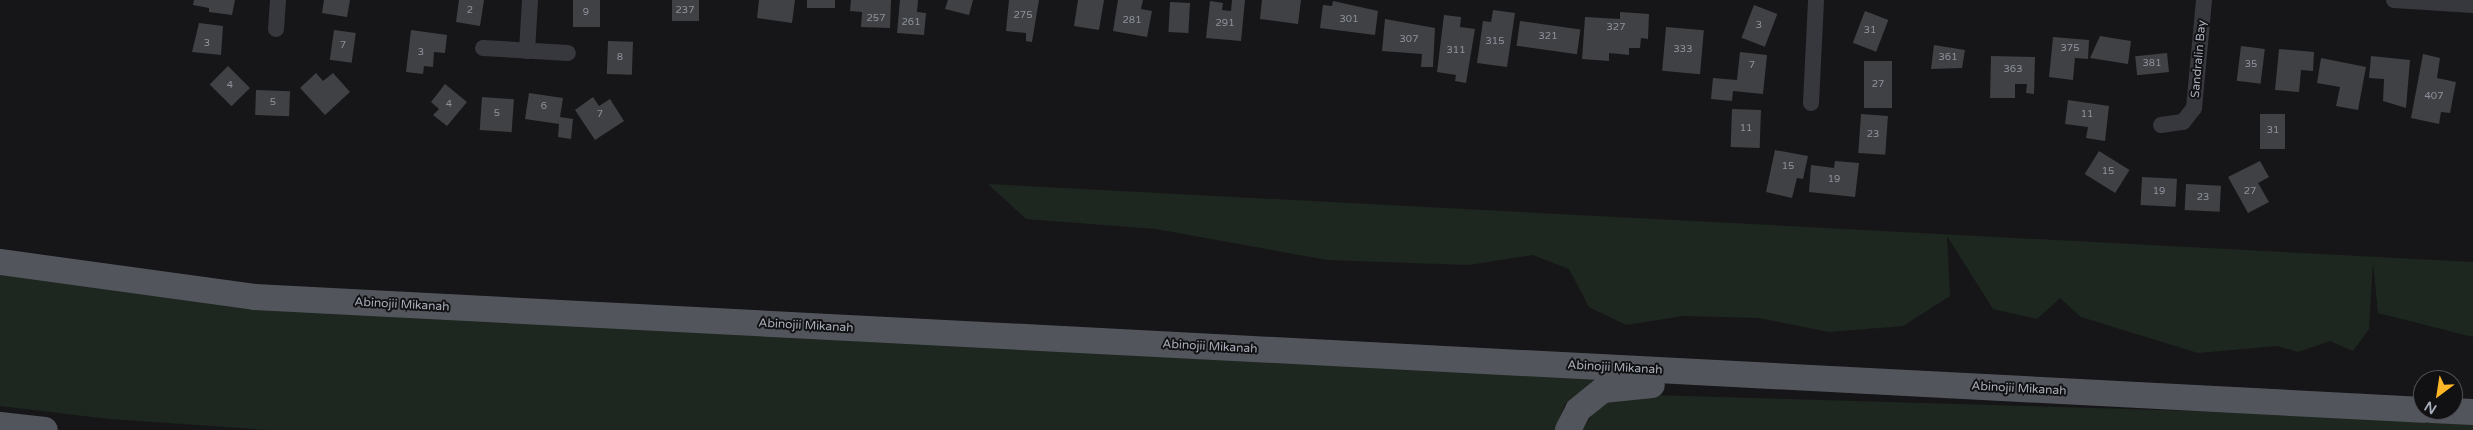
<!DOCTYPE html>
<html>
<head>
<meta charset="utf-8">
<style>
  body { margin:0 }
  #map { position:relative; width:2473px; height:430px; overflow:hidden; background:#161618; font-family:"Varela Round",sans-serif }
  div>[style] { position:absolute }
  .green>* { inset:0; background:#1e271f }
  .building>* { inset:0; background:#404145; transform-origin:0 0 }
  .minor>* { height:16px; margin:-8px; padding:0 8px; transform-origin:8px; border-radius:8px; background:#37383e }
  .primary>* { height:26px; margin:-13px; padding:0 13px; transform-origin:13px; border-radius:13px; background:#53555d }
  span { translate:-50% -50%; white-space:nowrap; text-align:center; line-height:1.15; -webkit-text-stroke:4px #111113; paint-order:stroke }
  .number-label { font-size:10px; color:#8d929c }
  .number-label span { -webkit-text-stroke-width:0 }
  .street-label { font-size:12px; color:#a7adb9 }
  .north { position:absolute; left:2413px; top:370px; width:50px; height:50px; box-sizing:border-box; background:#111113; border:1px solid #4d4f55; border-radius:50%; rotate:211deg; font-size:14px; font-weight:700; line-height:20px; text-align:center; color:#a7adb9 }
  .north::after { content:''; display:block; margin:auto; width:18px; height:22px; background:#ffb727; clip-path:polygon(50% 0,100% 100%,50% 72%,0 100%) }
</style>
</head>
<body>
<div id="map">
  <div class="green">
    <i style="clip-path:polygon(988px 184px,2473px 262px,2473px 337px,2378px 313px,2373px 262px,2369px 329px,2353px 351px,2330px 341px,2298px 352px,2277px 346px,2198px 353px,2081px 317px,2060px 298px,2037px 319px,1993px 309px,1947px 236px,1950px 296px,1903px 326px,1829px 332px,1759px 318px,1683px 316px,1626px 325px,1589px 307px,1569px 269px,1533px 255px,1469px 265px,1327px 260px,1156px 229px,1026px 219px)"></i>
    <i style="clip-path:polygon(0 271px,1594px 376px,1594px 383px,1565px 404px,1555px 430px,269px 430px,109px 419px,0 406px)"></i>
    <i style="clip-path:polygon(1617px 394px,2395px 417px,2473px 421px,2473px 430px,1582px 430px,1600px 404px)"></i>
  </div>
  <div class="building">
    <i style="clip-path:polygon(194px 0,235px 0,232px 15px,209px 12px,209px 8px,193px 5px)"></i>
    <i style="clip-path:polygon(324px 0,350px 0,347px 17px,322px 13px)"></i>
    <i style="clip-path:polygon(459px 0,484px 0,480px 26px,456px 22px)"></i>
    <i style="left:573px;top:0;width:27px;height:27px"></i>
    <i style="left:672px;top:0;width:27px;height:21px"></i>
    <i style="clip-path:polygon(759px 0,795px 0,792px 23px,757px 18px)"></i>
    <i style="left:807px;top:0;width:28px;height:8px"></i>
    <i style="clip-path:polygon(851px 0,891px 0,890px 28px,861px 27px,862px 12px,850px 11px)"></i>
    <i style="clip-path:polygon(900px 0,918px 0,917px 12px,926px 13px,924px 35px,897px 33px)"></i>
    <i style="clip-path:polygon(948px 0,973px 0,969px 15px,945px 9px)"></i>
    <i style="clip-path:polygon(1009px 0,1039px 0,1032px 42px,1026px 41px,1026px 33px,1006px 31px)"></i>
    <i style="clip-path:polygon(1078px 0,1104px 0,1099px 30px,1074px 26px)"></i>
    <i style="clip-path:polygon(1118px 0,1143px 0,1141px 9px,1152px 11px,1147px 37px,1113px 31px)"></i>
    <i style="clip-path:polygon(1232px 0,1245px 0,1241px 41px,1206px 38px,1210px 1px,1223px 3px,1222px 10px,1231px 11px)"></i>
    <i style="clip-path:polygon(1262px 0,1301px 0,1298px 24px,1260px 19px)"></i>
    <i style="clip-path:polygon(1333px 1px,1378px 11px,1375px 35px,1320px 28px,1323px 5px,1332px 6px)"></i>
    <i style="left:1170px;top:2px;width:20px;height:30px;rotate:3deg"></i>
    <i style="left:1754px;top:5px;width:25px;height:35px;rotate:21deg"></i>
    <i style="clip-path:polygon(1493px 10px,1515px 13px,1507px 67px,1477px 63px,1483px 21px,1491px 22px)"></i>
    <i style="left:1865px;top:11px;width:25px;height:34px;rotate:21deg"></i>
    <i style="clip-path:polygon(1620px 12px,1649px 14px,1648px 39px,1641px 38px,1640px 48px,1629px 48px,1629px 55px,1609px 53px,1609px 61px,1582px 59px,1585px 17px,1620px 19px)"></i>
    <i style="clip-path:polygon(1444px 15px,1461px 17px,1460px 27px,1475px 29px,1466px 83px,1455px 81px,1456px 75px,1437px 72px)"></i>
    <i style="clip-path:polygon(1385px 19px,1435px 28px,1433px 67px,1421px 67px,1422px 54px,1382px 51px)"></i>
    <i style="left:1520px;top:21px;width:61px;height:25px;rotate:8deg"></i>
    <i style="clip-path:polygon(199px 23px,223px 26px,221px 55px,192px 52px)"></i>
    <i style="left:1666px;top:27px;width:38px;height:44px;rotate:5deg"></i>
    <i style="left:334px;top:30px;width:22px;height:30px;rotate:8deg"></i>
    <i style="clip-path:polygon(411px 30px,447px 35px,445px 53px,434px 52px,433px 67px,424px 66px,423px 74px,406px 72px)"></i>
    <i style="clip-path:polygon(2100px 36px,2131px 41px,2128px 64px,2090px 58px)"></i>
    <i style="clip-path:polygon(2053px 37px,2089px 40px,2088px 59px,2075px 58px,2073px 80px,2049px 77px)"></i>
    <i style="left:608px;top:41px;width:25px;height:33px;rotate:2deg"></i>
    <i style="clip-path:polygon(1934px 45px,1965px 50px,1962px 68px,1931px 69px)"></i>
    <i style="left:2241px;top:46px;width:24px;height:35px;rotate:7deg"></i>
    <i style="clip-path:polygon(2279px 49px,2314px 52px,2313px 71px,2301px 70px,2299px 92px,2275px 90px)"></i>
    <i style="clip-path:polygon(1740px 52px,1767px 55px,1763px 94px,1733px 91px,1732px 101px,1711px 99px,1713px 78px,1737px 80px)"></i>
    <i style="left:2167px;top:53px;width:19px;height:32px;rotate:84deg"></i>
    <i style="clip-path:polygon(2423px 54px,2440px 58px,2437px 78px,2456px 82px,2450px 113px,2441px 112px,2439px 124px,2411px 118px)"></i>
    <i style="clip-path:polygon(1991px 56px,2035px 57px,2034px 94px,2026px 93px,2027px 84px,2015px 84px,2015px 98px,1990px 98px)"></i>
    <i style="clip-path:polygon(2371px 56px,2410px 60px,2406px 108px,2383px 101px,2384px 79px,2369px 78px)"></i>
    <i style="clip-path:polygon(2321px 58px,2366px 67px,2358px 110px,2336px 106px,2340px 87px,2317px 83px)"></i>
    <i style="left:1864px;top:61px;width:28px;height:47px"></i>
    <i style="left:228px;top:66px;width:31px;height:26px;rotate:45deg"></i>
    <i style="clip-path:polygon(316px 73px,323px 81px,333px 73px,350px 92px,325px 115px,300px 88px)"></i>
    <i style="clip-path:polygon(445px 84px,467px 102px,447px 126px,433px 115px,439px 109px,431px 102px)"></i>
    <i style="left:256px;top:90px;width:34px;height:25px;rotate:2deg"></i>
    <i style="clip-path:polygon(529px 93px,563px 98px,560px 117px,573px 119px,571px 139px,558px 137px,559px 124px,525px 119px)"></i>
    <i style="left:482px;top:97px;width:32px;height:33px;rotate:4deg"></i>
    <i style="clip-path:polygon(593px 97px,599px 106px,610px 99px,624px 121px,595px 140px,575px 110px)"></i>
    <i style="clip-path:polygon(2068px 100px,2109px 106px,2105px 141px,2086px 138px,2088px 127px,2065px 124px)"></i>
    <i style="left:1732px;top:109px;width:29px;height:38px;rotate:2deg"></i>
    <i style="left:1861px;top:114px;width:27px;height:39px;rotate:4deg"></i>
    <i style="left:2260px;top:114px;width:25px;height:35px"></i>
    <i style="clip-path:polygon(1775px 150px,1808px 156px,1803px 179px,1797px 178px,1792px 198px,1766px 192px)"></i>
    <i style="left:2099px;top:151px;width:36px;height:27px;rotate:32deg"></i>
    <i style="clip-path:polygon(1835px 161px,1859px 163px,1855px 197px,1809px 192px,1811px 165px,1834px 168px)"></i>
    <i style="clip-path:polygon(2260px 161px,2269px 177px,2258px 183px,2269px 202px,2248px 213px,2228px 177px)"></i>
    <i style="left:2142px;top:177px;width:35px;height:28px;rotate:3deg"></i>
    <i style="left:2186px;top:184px;width:35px;height:26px;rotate:3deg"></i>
  </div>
  <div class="minor">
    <i style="left:2394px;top:0;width:79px;rotate:3.6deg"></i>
    <i style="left:276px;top:29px;width:29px;rotate:-86deg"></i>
    <i style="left:483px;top:48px;width:85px;rotate:3.4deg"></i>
    <i style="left:527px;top:51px;width:51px;rotate:-86.6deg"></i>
    <i style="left:1811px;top:103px;width:103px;rotate:-87.2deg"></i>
    <i style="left:2161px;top:125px;width:22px;rotate:-8deg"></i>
    <i style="left:2183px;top:122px;width:18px;rotate:-52deg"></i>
    <i style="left:2194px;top:108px;width:108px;rotate:-84.7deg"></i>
  </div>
  <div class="primary">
    <i style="left:0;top:262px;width:257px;rotate:7.8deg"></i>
    <i style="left:255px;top:297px;width:2171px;rotate:2.98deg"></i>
    <i style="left:2432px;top:410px;width:41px;rotate:2.8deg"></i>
    <i style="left:0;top:425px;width:45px;rotate:6.3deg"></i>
    <i style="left:1568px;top:430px;width:22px;rotate:-63deg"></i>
    <i style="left:1578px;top:410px;width:32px;rotate:-39deg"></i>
    <i style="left:1603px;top:390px;width:49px;rotate:-5.8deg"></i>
  </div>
  <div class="number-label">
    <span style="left:470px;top:11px">2</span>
    <span style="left:685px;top:11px">237</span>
    <span style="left:586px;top:13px">9</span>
    <span style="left:1023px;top:16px">275</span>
    <span style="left:876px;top:19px">257</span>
    <span style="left:1349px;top:20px">301</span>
    <span style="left:1132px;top:21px">281</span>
    <span style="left:911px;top:23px">261</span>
    <span style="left:1225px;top:24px">291</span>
    <span style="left:1759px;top:26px">3</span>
    <span style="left:1616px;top:28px">327</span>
    <span style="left:1870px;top:31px">31</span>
    <span style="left:1548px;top:37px">321</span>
    <span style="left:1409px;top:40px">307</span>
    <span style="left:1495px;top:42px">315</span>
    <span style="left:207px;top:44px">3</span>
    <span style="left:343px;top:46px">7</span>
    <span style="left:2070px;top:49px">375</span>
    <span style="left:1683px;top:50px">333</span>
    <span style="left:1456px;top:51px">311</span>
    <span style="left:421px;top:53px">3</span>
    <span style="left:620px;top:58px">8</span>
    <span style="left:1948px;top:58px">361</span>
    <span style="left:2152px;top:64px">381</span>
    <span style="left:2251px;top:65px">35</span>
    <span style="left:1752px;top:66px">7</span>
    <span style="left:2013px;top:70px">363</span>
    <span style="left:1878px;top:85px">27</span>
    <span style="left:230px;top:86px">4</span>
    <span style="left:2434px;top:97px">407</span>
    <span style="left:273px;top:103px">5</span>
    <span style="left:449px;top:105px">4</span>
    <span style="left:544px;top:107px">6</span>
    <span style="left:497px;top:114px">5</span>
    <span style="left:600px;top:115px">7</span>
    <span style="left:2087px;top:115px">11</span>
    <span style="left:1746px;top:129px">11</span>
    <span style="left:2273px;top:131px">31</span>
    <span style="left:1873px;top:135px">23</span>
    <span style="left:1788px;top:167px">15</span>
    <span style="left:2108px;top:172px">15</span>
    <span style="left:1834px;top:180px">19</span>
    <span style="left:2159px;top:192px">19</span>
    <span style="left:2250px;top:192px">27</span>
    <span style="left:2203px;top:198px">23</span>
  </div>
  <div class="street-label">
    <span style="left:2199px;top:59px;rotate:-85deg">Sandralin Bay</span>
    <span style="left:402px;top:305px;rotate:3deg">Abinojii Mikanah</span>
    <span style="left:806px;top:326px;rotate:3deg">Abinojii Mikanah</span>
    <span style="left:1210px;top:347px;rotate:3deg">Abinojii Mikanah</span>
    <span style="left:1615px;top:368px;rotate:3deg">Abinojii Mikanah</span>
    <span style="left:2019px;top:389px;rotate:3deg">Abinojii Mikanah</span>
  </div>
  <div class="north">N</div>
</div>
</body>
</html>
